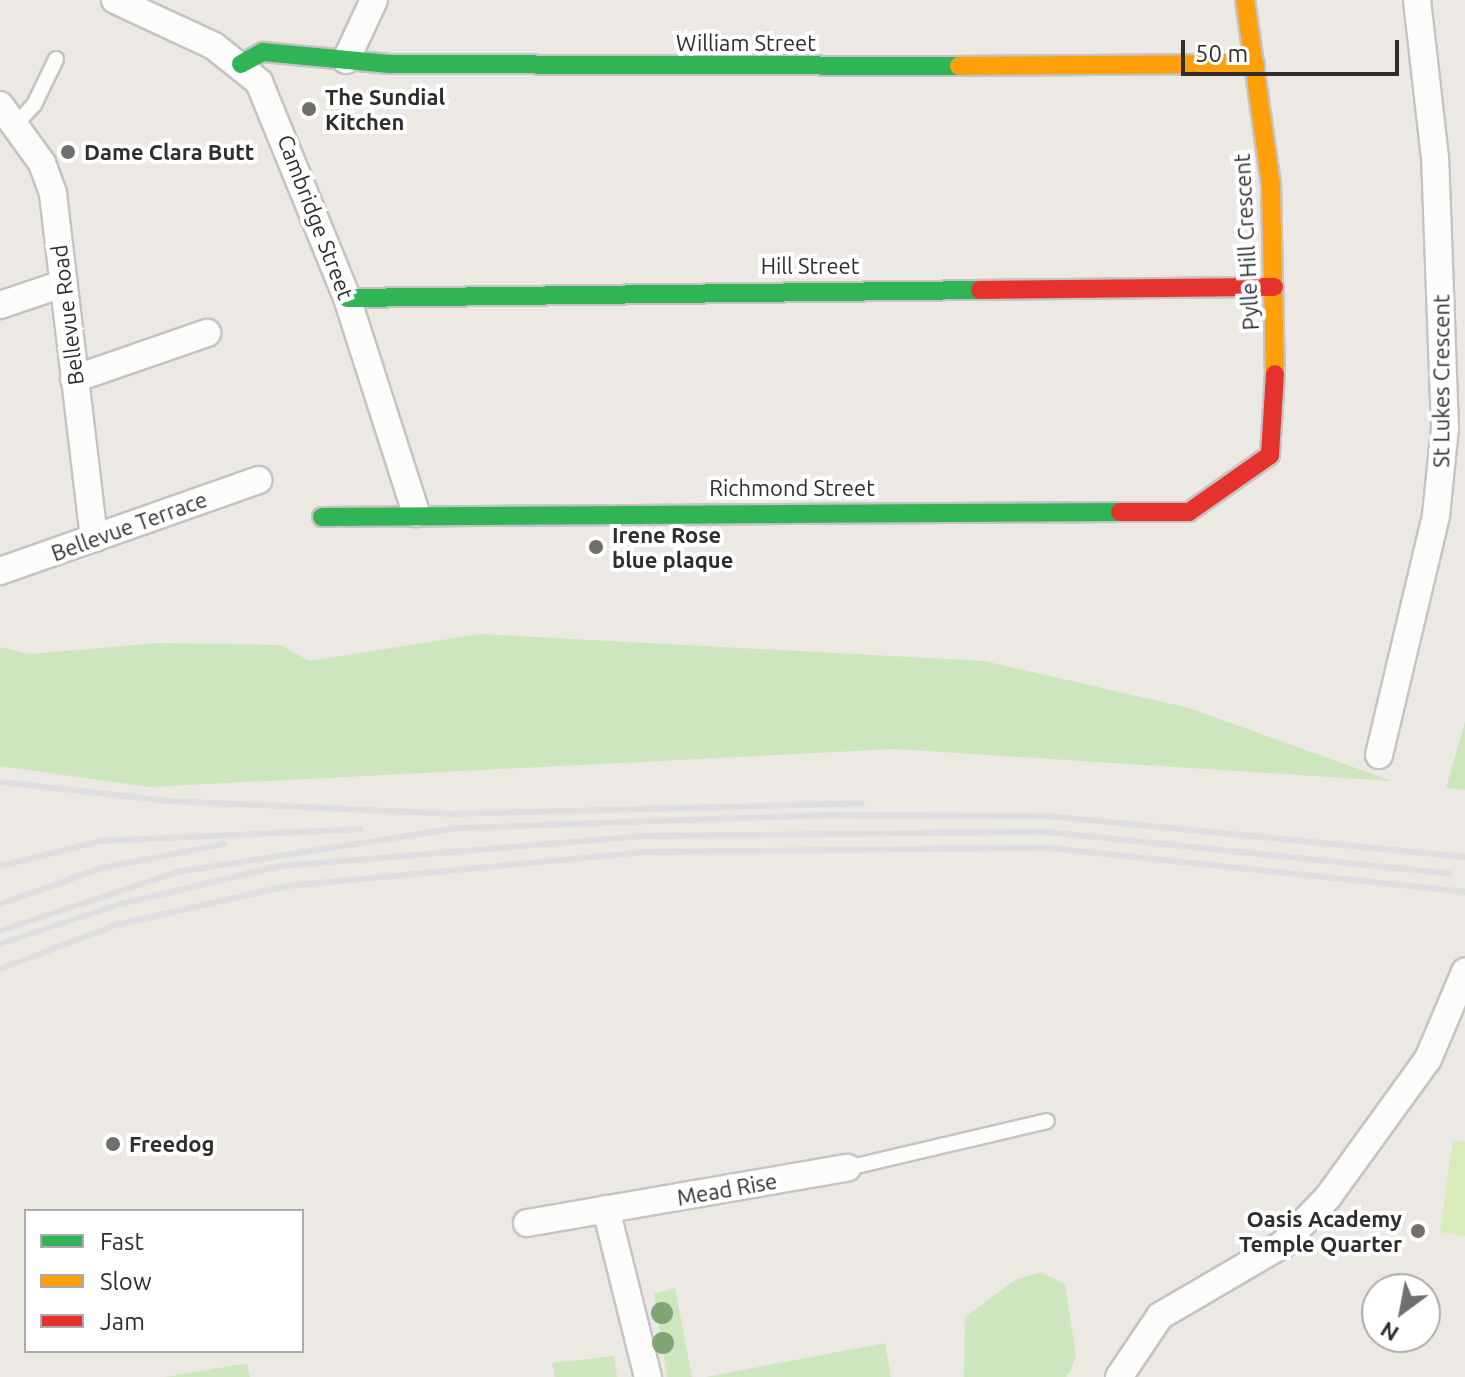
<!DOCTYPE html>
<html>
<head>
<meta charset="utf-8">
<style>
  body { margin:0 }
  #map { position:relative; width:1465px; height:1377px; overflow:hidden; background:#ece8e4; font-family:Ubuntu,sans-serif }
  div>[style] { position:absolute }
  .green>* { inset:0; background:#cee6be }
  .pitch>* { inset:0; background:#d9eabb }
  .roads { filter:drop-shadow(2px 0 #c5c4c5) drop-shadow(-2px 0 #c5c4c5) drop-shadow(0 2px #c5c4c5) drop-shadow(0 -2px #c5c4c5) }
  .lane>* { height:14px; margin:-7px; padding:0 7px; transform-origin:7px; border-radius:7px; background:#fcfcfb }
  .street>* { height:26px; margin:-13px; padding:0 13px; transform-origin:13px; border-radius:13px; background:#fcfcfb }
  .fast>* { height:18px; margin:-9px; padding:0 9px; transform-origin:9px; border-radius:9px; background:#30b455 }
  .slow>* { height:18px; margin:-9px; padding:0 9px; transform-origin:9px; border-radius:9px; background:#ff9f0a }
  .jam>* { height:18px; margin:-9px; padding:0 9px; transform-origin:9px; border-radius:9px; background:#e5322d }
  .rail>* { height:6px; margin:-3px; padding:0 3px; transform-origin:3px; border-radius:3px; background:#dfdfe1 }
  .trees>* { width:22px; height:22px; margin:-11px; border-radius:50%; background:#82a575 }
  .dots>* { width:22px; height:22px; translate:-50% -50%; box-sizing:border-box; border:4px solid #fff; border-radius:50% }
  span { translate:-50% -50%; white-space:nowrap; text-align:center; line-height:1.15; -webkit-text-stroke:8px #fff; paint-order:stroke }
  .street-label { font-size:22px; color:#2e2e2e }
  .poi-label { font-size:22px; color:#2e2e2e; font-weight:700 }
  .left { translate:0 -50%; text-align:left }
  .right { translate:-100% -50%; text-align:right }
  .legend { position:absolute; left:24px; top:1209px; width:280px; height:144px; box-sizing:border-box; background:#fff; border:2px solid #ababab; margin:0; padding:10px 14px; list-style:none; font-size:24px; color:#2e2e2e }
  .legend li { display:flex; align-items:center; gap:16px; height:40px }
  .legend b { width:40px; border:2px solid #ababab }
  .north { position:absolute; left:1361px; top:1273px; width:80px; height:80px; box-sizing:border-box; background:#fff; border:2px solid #ababab; border-radius:50%; rotate:212deg; font-size:22px; font-weight:700; line-height:32px; text-align:center; color:#2e2e2e }
  .north::after { content:''; display:block; margin:auto; width:28px; height:36px; background:#706f6e; clip-path:polygon(50% 0,100% 100%,50% 72%,0 100%) }
  .scale { position:absolute; left:1181px; top:40px; width:218px; height:36px; box-sizing:border-box; border:4px solid #2e2e2e; border-top:0; padding-left:10px; font-size:24px; line-height:28px; white-space:nowrap; color:#2e2e2e; -webkit-text-stroke:6px #fff; paint-order:stroke }
</style>
</head>
<body>
<div id="map">
  <div class="green">
    <i style="clip-path:polygon(480px 634px,984px 661px,1189px 708px,1392px 781px,895px 749px,149px 787px,0 766px,0 647px,29px 654px,159px 643px,281px 645px,309px 661px)"></i>
    <i style="clip-path:polygon(1465px 722px,1465px 790px,1446px 788px)"></i>
    <i style="clip-path:polygon(1041px 1272px,1065px 1284px,1076px 1356px,1071px 1370px,1066px 1377px,964px 1377px,965px 1317px,1015px 1280px)"></i>
    <i style="clip-path:polygon(675px 1288px,692px 1377px,667px 1377px,654px 1294px)"></i>
    <i style="clip-path:polygon(885px 1343px,891px 1377px,706px 1377px)"></i>
    <i style="clip-path:polygon(614px 1356px,617px 1377px,555px 1377px,552px 1363px)"></i>
    <i style="clip-path:polygon(247px 1364px,250px 1377px,165px 1377px,236px 1365px)"></i>
  </div>
  <div class="pitch">
    <i style="clip-path:polygon(1453px 1140px,1465px 1142px,1465px 1236px,1440px 1232px)"></i>
  </div>
  <div class="roads">
    <div class="lane">
      <i style="left:16px;top:124px;width:26px;rotate:-47deg"></i>
      <i style="left:34px;top:105px;width:51px;rotate:-64.4deg"></i>
      <i style="left:847px;top:1168px;width:205px;rotate:-13.2deg"></i>
    </div>
    <div class="street">
      <i style="left:115px;top:0;width:109px;rotate:24.9deg"></i>
      <i style="left:214px;top:46px;width:58px;rotate:38.7deg"></i>
      <i style="left:259px;top:82px;width:233px;rotate:67.8deg"></i>
      <i style="left:347px;top:298px;width:226px;rotate:72.2deg"></i>
      <i style="left:346px;top:60px;width:66px;rotate:-65deg"></i>
      <i style="left:0;top:105px;width:72px;rotate:54.1deg"></i>
      <i style="left:42px;top:163px;width:33px;rotate:70deg"></i>
      <i style="left:53px;top:194px;width:347px;rotate:83.2deg"></i>
      <i style="left:0;top:305px;width:65px;rotate:-18.7deg"></i>
      <i style="left:74px;top:379px;width:141px;rotate:-19.1deg"></i>
      <i style="left:0;top:571px;width:274px;rotate:-19.4deg"></i>
      <i style="left:1379px;top:755px;width:247px;rotate:-76.6deg"></i>
      <i style="left:1436px;top:515px;width:87px;rotate:-84.1deg"></i>
      <i style="left:1445px;top:428px;width:270px;rotate:-92.1deg"></i>
      <i style="left:1435px;top:158px;width:159px;rotate:-96.5deg"></i>
      <i style="left:606px;top:1209px;width:173px;rotate:76deg"></i>
      <i style="left:527px;top:1223px;width:325px;rotate:-9.8deg"></i>
      <i style="left:1119px;top:1377px;width:73px;rotate:-56.1deg"></i>
      <i style="left:1160px;top:1316px;width:143px;rotate:-30.3deg"></i>
      <i style="left:1283px;top:1244px;width:65px;rotate:-46.2deg"></i>
      <i style="left:1328px;top:1197px;width:170px;rotate:-54.1deg"></i>
      <i style="left:1428px;top:1059px;width:95px;rotate:-67deg"></i>
    </div>
    <div class="fast">
      <i style="left:241px;top:64px;width:25px;rotate:-29deg"></i>
      <i style="left:263px;top:52px;width:127px;rotate:5.4deg"></i>
      <i style="left:389px;top:64px;width:570px;rotate:0.2deg"></i>
      <i style="left:347px;top:298px;width:633px;rotate:-0.72deg"></i>
      <i style="left:322px;top:517px;width:798px;rotate:-0.36deg"></i>
    </div>
    <div class="slow">
      <i style="left:1245px;top:0;width:188px;rotate:82deg"></i>
      <i style="left:1271px;top:186px;width:188px;rotate:88.8deg"></i>
      <i style="left:959px;top:66px;width:296px;rotate:-0.4deg"></i>
    </div>
    <div class="jam">
      <i style="left:980px;top:290px;width:294px;rotate:-0.6deg"></i>
      <i style="left:1120px;top:512px;width:69px"></i>
      <i style="left:1189px;top:512px;width:99px;rotate:-35.1deg"></i>
      <i style="left:1270px;top:455px;width:81px;rotate:-86.5deg"></i>
    </div>
  </div>
  <div class="rail">
    <i style="left:0;top:782px;width:170px;rotate:6.4deg"></i>
    <i style="left:169px;top:801px;width:285px;rotate:2.6deg"></i>
    <i style="left:454px;top:814px;width:408px;rotate:-1.5deg"></i>
    <i style="left:0;top:866px;width:103px;rotate:-14deg"></i>
    <i style="left:100px;top:841px;width:261px;rotate:-2.6deg"></i>
    <i style="left:0;top:904px;width:108px;rotate:-19.4deg"></i>
    <i style="left:102px;top:868px;width:124px;rotate:-11.1deg"></i>
    <i style="left:0;top:931px;width:187px;rotate:-18.4deg"></i>
    <i style="left:177px;top:872px;width:284px;rotate:-8.9deg"></i>
    <i style="left:458px;top:828px;width:370px;rotate:-2deg"></i>
    <i style="left:828px;top:815px;width:219px;rotate:0.3deg"></i>
    <i style="left:1047px;top:816px;width:420px;rotate:5.6deg"></i>
    <i style="left:0;top:944px;width:126px;rotate:-18.4deg"></i>
    <i style="left:120px;top:904px;width:165px;rotate:-13.3deg"></i>
    <i style="left:281px;top:866px;width:365px;rotate:-4.7deg"></i>
    <i style="left:645px;top:836px;width:402px;rotate:-0.6deg"></i>
    <i style="left:1047px;top:832px;width:405px;rotate:5.9deg"></i>
    <i style="left:0;top:969px;width:124px;rotate:-20.8deg"></i>
    <i style="left:116px;top:925px;width:175px;rotate:-12.8deg"></i>
    <i style="left:287px;top:886px;width:360px;rotate:-5.4deg"></i>
    <i style="left:645px;top:852px;width:404px;rotate:-0.6deg"></i>
    <i style="left:1049px;top:848px;width:418px;rotate:6deg"></i>
  </div>
  <div class="trees">
    <i style="left:662px;top:1313px"></i>
    <i style="left:663px;top:1343px"></i>
  </div>
  <div class="dots">
    <i style="left:309px;top:109px;background:#706f6e"></i>
    <i style="left:68px;top:152px;background:#706f6e"></i>
    <i style="left:596px;top:547px;background:#706f6e"></i>
    <i style="left:113px;top:1144px;background:#706f6e"></i>
    <i style="left:1418px;top:1231px;background:#706f6e"></i>
  </div>
  <div class="street-label">
    <span style="left:746px;top:43px">William Street</span>
    <span style="left:316px;top:217px;rotate:69deg">Cambridge Street</span>
    <span style="left:1246px;top:242px;rotate:-93deg">Pylle Hill Crescent</span>
    <span style="left:810px;top:266px">Hill Street</span>
    <span style="left:67px;top:315px;rotate:-97deg">Bellevue Road</span>
    <span style="left:1441px;top:381px;rotate:-90deg">St Lukes Crescent</span>
    <span style="left:792px;top:488px">Richmond Street</span>
    <span style="left:129px;top:526px;rotate:-20deg">Bellevue Terrace</span>
    <span style="left:727px;top:1189px;rotate:-10deg">Mead Rise</span>
  </div>
  <div class="poi-label">
    <span class="left" style="left:325px;top:109px">The Sundial<br>Kitchen</span>
    <span class="left" style="left:84px;top:152px">Dame Clara Butt</span>
    <span class="left" style="left:612px;top:547px">Irene Rose<br>blue plaque</span>
    <span class="left" style="left:129px;top:1144px">Freedog</span>
    <span class="right" style="left:1402px;top:1231px">Oasis Academy<br>Temple Quarter</span>
  </div>
  <ul class="legend">
  <li><b style="height:10px;background:#30b455"></b>Fast</li>
  <li><b style="height:10px;background:#ff9f0a"></b>Slow</li>
  <li><b style="height:10px;background:#e5322d"></b>Jam</li>
  </ul>
  <div class="north">N</div>
  <div class="scale">50 m</div>
</div>
</body>
</html>
